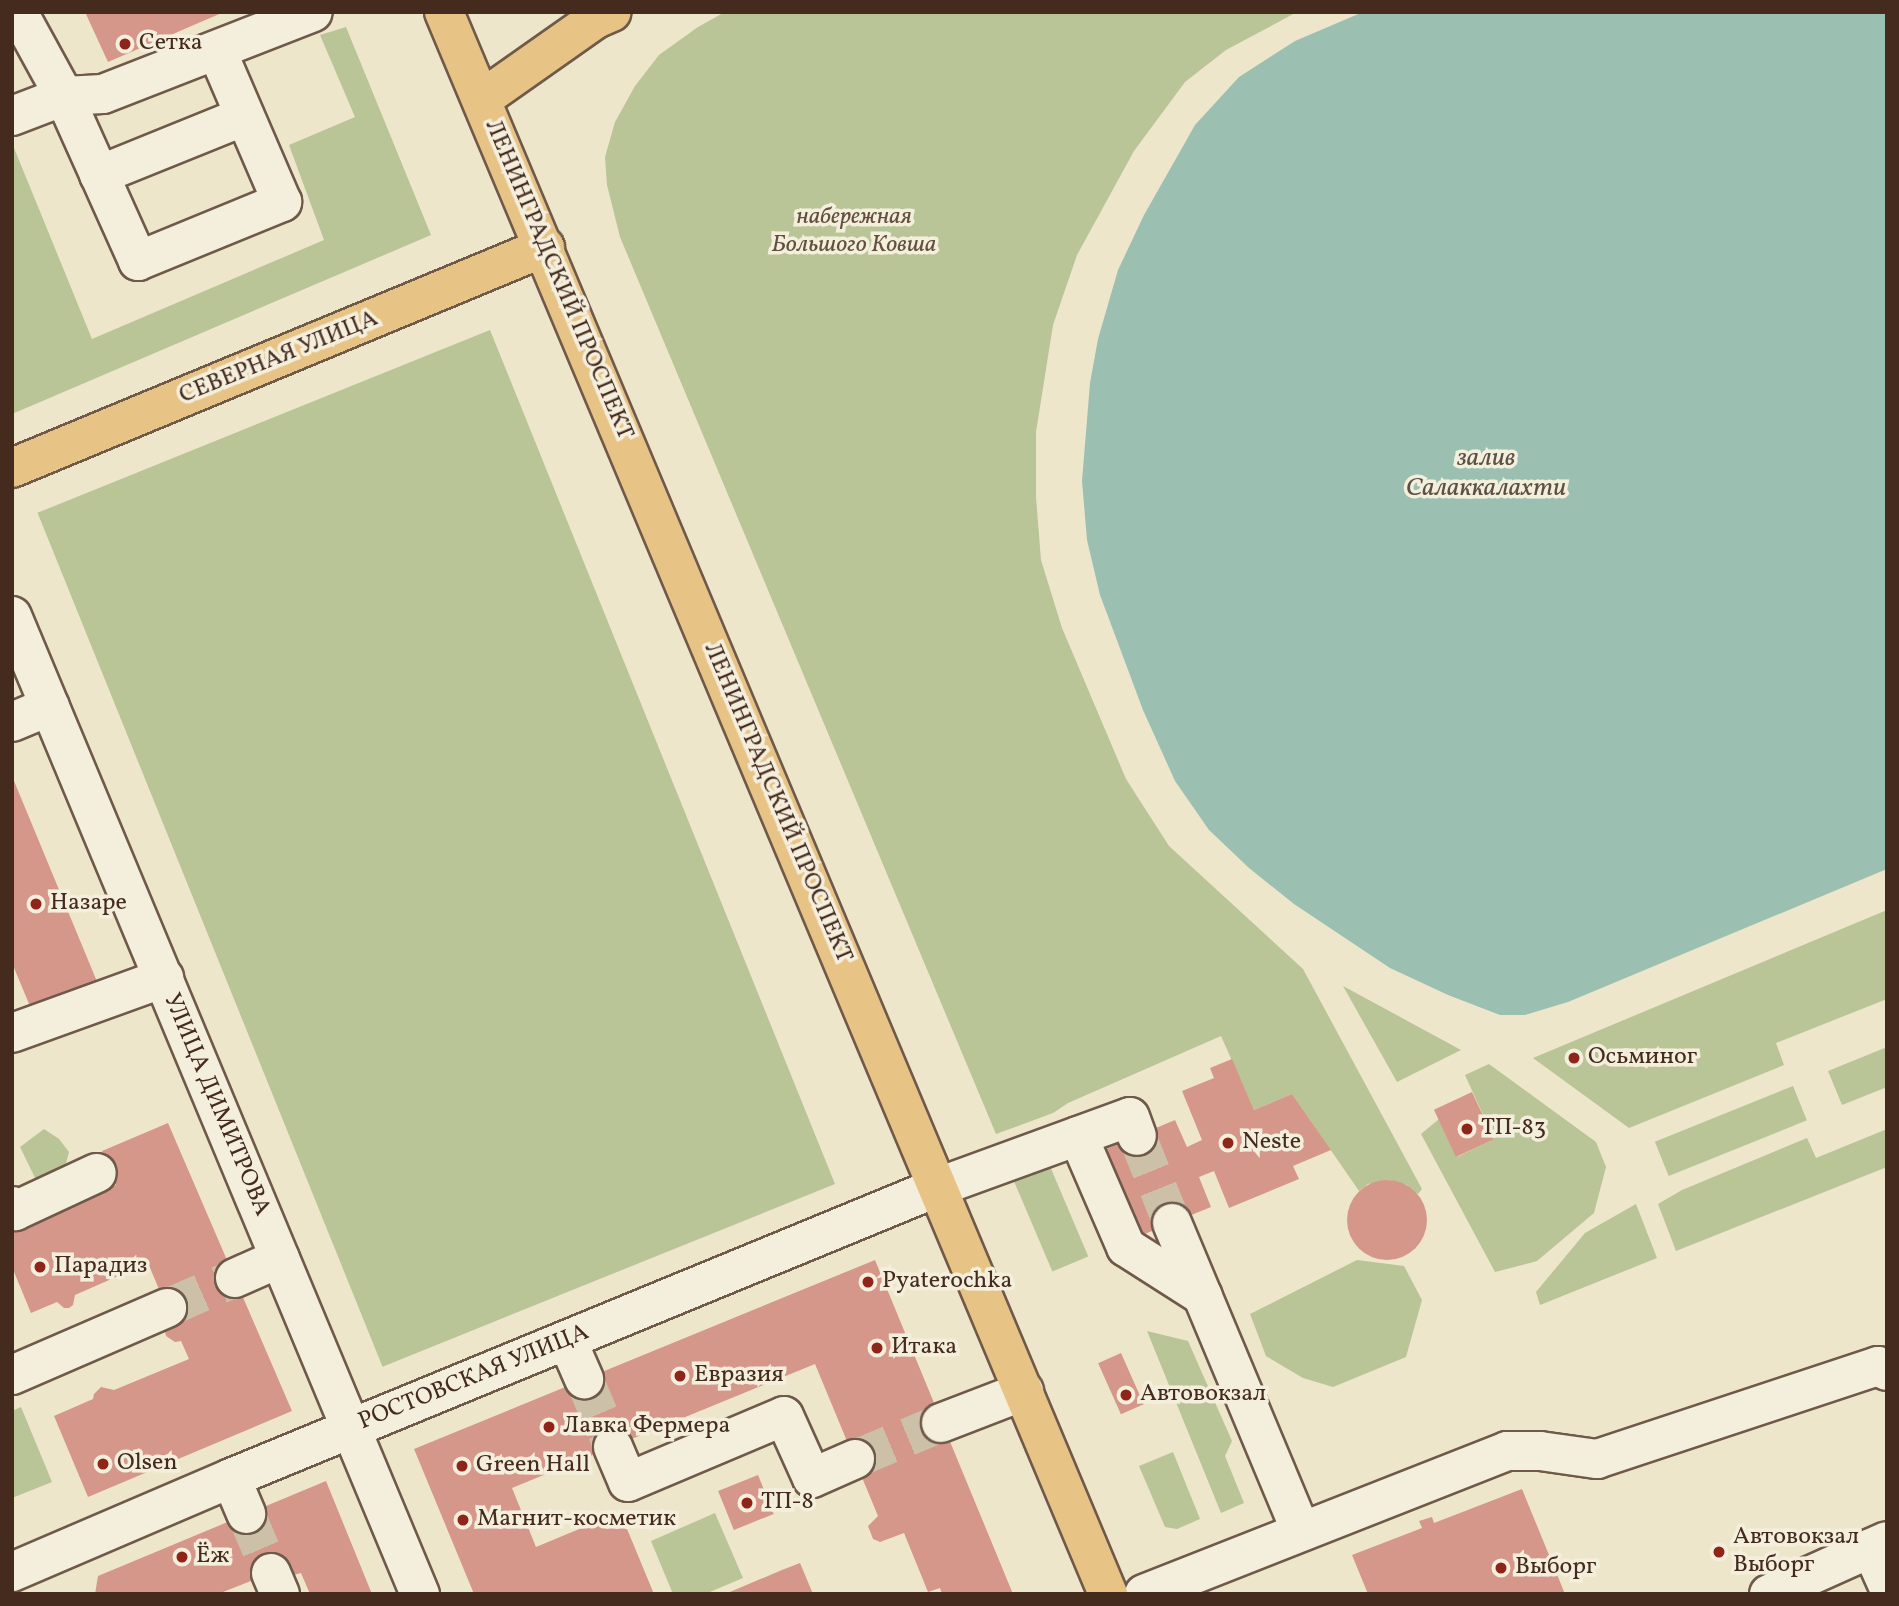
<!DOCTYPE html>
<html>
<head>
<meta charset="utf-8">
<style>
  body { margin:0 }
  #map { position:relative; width:1899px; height:1606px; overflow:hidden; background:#eee6cb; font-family:Vollkorn,serif }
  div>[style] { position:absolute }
  .green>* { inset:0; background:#b9c497; transform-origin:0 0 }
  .water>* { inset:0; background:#9bc0b1 }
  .building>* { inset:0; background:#d6978b; transform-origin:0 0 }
  .round { border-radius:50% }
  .minor-tunnel>* { height:38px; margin-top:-19px; transform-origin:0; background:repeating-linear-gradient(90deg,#ccc0a8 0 38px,transparent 0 57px) }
  .roads { filter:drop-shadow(2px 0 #6f5949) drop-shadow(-2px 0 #6f5949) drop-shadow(0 2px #6f5949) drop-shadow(0 -2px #6f5949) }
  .minor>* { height:38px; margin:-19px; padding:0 19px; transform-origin:19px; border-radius:19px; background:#f4efdd }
  .major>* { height:38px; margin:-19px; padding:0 19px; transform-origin:19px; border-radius:19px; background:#e7c386 }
  .dots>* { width:19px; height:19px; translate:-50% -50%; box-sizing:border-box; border:4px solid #f4efdd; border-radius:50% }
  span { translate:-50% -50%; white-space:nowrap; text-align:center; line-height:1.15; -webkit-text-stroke:7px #f4efdd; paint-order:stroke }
  .poi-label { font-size:24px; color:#452a1e }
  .left { translate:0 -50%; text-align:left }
  .park-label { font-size:24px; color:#62503c; font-style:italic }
  .street-label { font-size:24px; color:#452a1e }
  .water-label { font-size:26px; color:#5a5043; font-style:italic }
  .frame { position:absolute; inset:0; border:14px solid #452a1e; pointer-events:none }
</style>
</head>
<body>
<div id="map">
  <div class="green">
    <i style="clip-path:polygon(725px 12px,1297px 12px,1226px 50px,1185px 82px,1134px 151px,1077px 255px,1053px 325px,1036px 432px,1036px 497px,1041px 560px,1062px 628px,1126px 779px,1169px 846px,1303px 969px,1422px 1189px,1418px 1194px,1407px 1185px,1389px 1180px,1368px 1184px,1359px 1191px,1292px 1094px,1254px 1110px,1221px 1036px,1068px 1103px,1053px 1113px,996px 1134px,620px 237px,607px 185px,605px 157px,615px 122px,635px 86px,659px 55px,698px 27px)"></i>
    <i style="clip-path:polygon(346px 27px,431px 235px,12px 414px,12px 143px,92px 339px,324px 240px,289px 145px,355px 117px,320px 35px)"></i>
    <i style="left:490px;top:330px;width:921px;height:488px;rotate:68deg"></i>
    <i style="clip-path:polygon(1887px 910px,1887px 999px,1776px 1043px,1784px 1065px,1629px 1128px,1533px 1058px)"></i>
    <i style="clip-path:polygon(1343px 986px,1461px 1050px,1397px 1082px)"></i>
    <i style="clip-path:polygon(1887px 1047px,1887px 1087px,1842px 1105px,1828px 1071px)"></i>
    <i style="clip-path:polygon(1489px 1064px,1596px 1142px,1606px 1167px,1594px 1213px,1537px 1261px,1495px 1272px,1421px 1134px,1439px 1119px,1457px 1157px,1494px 1139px,1465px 1075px)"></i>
    <i style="left:1793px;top:1086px;width:37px;height:149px;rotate:68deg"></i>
    <i style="clip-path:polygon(44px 1129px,59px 1139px,69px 1152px,66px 1163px,54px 1177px,39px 1186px,20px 1147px)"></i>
    <i style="clip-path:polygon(1887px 1129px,1887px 1167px,1676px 1251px,1658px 1204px,1682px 1190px,1807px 1138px,1816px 1158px)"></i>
    <i style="left:1041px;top:1145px;width:121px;height:39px;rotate:67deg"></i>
    <i style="clip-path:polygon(1636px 1204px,1657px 1258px,1540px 1305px,1536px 1292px,1585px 1233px)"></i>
    <i style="clip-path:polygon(1357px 1260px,1404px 1266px,1422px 1300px,1406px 1357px,1333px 1387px,1303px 1378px,1266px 1356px,1250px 1314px)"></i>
    <i style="clip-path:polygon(1147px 1331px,1188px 1341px,1232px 1441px,1225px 1456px,1244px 1503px,1221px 1513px)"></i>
    <i style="clip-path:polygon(21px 1407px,52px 1482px,12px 1498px,12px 1411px)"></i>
    <i style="clip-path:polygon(1173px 1452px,1200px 1519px,1177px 1529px,1165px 1527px,1139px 1466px)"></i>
    <i style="clip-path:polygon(715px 1513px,743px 1578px,705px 1594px,673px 1594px,651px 1541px)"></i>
  </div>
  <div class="water">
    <i style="clip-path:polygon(1363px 12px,1887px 12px,1887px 869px,1568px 1002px,1525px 1015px,1500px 1015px,1448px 995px,1390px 968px,1294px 904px,1249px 868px,1209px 830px,1175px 781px,1143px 710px,1100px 595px,1087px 540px,1082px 481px,1090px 383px,1098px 339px,1118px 270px,1144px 215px,1195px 125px,1239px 77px,1295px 41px)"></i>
  </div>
  <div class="building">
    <i style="clip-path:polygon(85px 12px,224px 12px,108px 62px)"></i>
    <i style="clip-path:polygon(12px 776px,98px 984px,32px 1011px,12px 963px)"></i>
    <i style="clip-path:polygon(1232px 1059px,1254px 1110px,1292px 1094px,1331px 1150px,1293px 1166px,1299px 1179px,1229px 1208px,1214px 1171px,1199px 1177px,1211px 1207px,1130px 1240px,1094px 1154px,1175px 1120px,1187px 1147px,1202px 1140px,1182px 1091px,1214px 1078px,1210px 1068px)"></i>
    <i style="left:1472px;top:1092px;width:52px;height:42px;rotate:65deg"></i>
    <i style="clip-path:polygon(168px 1123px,292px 1411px,88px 1497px,54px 1416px,93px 1399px,94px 1394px,101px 1387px,114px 1390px,189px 1359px,181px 1341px,175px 1342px,166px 1336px,164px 1328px,171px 1318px,148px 1263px,75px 1295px,73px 1305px,69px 1308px,64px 1308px,57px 1302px,31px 1313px,12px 1267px,12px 1230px,116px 1185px,102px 1151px)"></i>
    <i class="round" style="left:1347px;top:1180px;width:80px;height:80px"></i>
    <i style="clip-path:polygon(875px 1260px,1013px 1594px,942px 1594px,940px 1588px,928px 1592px,904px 1533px,880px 1542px,873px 1539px,868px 1526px,878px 1516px,815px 1364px,512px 1488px,536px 1547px,620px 1512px,654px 1594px,474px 1594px,414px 1449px)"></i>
    <i style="left:1121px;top:1353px;width:56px;height:25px;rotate:66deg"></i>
    <i style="left:758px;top:1475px;width:42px;height:43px;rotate:68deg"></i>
    <i style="clip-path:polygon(326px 1481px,372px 1594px,310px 1594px,301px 1573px,290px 1576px,281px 1569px,218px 1594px,95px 1594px,98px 1576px)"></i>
    <i style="clip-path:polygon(1522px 1489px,1565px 1594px,1368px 1594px,1352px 1555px,1422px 1528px,1419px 1521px,1432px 1517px,1434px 1523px)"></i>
    <i style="clip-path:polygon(800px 1563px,813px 1594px,725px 1594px,782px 1570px)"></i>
  </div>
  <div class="minor-tunnel">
    <i style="left:1137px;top:1136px;width:94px;rotate:68.1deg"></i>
    <i style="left:167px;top:1308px;width:74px;rotate:-23.8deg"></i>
    <i style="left:584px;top:1379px;width:74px;rotate:66.9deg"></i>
    <i style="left:855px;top:1459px;width:93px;rotate:-22.7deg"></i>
    <i style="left:246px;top:1514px;width:64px;rotate:67deg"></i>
  </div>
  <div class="roads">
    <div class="minor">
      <i style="left:18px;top:12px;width:96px;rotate:61.3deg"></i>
      <i style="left:64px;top:96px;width:181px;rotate:65.8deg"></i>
      <i style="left:138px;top:261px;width:156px;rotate:-22.3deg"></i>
      <i style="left:282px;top:202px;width:164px;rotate:-113.3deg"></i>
      <i style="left:12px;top:116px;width:56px;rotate:-21deg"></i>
      <i style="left:64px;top:96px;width:39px;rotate:-3deg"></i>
      <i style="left:103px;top:94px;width:225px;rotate:-21.3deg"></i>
      <i style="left:99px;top:175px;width:157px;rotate:-22deg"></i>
      <i style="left:12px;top:616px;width:1060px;rotate:67.36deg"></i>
      <i style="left:12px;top:722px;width:41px;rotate:-22.8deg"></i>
      <i style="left:12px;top:1033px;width:162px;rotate:-19.9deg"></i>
      <i style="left:1078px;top:1136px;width:121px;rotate:66.6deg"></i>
      <i style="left:1126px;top:1247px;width:91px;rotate:32.5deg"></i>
      <i style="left:12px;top:1206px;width:6px;rotate:59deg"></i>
      <i style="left:15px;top:1211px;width:90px;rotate:-24.9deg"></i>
      <i style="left:1172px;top:1223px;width:334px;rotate:67.3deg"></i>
      <i style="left:235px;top:1278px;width:49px;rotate:-24deg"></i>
      <i style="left:567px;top:1340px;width:43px;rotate:66.4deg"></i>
      <i style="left:12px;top:1375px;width:169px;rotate:-23.4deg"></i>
      <i style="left:941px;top:1423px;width:89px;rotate:-21.1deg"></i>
      <i style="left:613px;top:1447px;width:38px;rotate:67deg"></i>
      <i style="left:628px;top:1482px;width:169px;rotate:-22.9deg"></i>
      <i style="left:784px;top:1416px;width:68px;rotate:65.7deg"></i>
      <i style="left:812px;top:1478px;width:47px;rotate:-23.8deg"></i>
      <i style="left:231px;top:1478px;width:39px;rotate:67deg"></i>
      <i style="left:1871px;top:1548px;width:39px;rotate:66deg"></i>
      <i style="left:12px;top:1572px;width:238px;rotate:-23.2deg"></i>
      <i style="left:231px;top:1478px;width:765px;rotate:-22.37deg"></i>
      <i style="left:938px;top:1187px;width:204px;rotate:-20deg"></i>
      <i style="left:1130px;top:1117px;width:20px;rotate:70deg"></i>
      <i style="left:271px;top:1573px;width:23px;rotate:67deg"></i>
      <i style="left:1144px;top:1594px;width:390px;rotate:-21.5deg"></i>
      <i style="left:1507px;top:1451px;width:33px"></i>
      <i style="left:1540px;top:1451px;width:58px;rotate:8deg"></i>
      <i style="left:1597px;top:1459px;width:296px;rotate:-18.3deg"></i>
      <i style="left:1878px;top:1366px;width:10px;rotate:29deg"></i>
      <i style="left:1769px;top:1594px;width:129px;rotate:-24.2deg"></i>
    </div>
    <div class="major">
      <i style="left:444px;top:12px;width:1716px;rotate:67.23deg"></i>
      <i style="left:482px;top:99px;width:139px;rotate:-35.1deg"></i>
      <i style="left:596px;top:19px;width:17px;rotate:-24deg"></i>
      <i style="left:12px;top:468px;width:577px;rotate:-22.52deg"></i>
    </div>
  </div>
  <div class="dots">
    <i style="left:125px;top:44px;background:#8f2418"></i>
    <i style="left:36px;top:904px;background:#8f2418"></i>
    <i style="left:1574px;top:1058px;background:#8f2418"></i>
    <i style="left:1467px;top:1129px;background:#8f2418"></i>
    <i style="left:1228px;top:1143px;background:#8f2418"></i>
    <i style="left:40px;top:1267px;background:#8f2418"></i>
    <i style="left:868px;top:1282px;background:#8f2418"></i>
    <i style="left:877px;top:1348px;background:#8f2418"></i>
    <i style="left:680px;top:1376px;background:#8f2418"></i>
    <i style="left:1126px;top:1395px;background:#8f2418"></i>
    <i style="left:549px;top:1427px;background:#8f2418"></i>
    <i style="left:103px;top:1464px;background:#8f2418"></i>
    <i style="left:462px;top:1466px;background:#8f2418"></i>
    <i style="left:747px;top:1503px;background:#8f2418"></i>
    <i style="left:463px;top:1520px;background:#8f2418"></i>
    <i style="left:1719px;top:1552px;background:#8f2418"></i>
    <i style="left:182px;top:1557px;background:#8f2418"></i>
    <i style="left:1501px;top:1568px;background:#8f2418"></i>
  </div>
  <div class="poi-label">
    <span class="left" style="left:139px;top:44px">Сетка</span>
    <span class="left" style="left:50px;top:904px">Назаре</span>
    <span class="left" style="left:1588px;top:1058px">Осьминог</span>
    <span class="left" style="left:1481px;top:1129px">ТП-83</span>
    <span class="left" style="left:1242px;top:1143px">Neste</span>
    <span class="left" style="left:54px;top:1267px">Парадиз</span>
    <span class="left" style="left:882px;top:1282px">Pyaterochka</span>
    <span class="left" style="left:891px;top:1348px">Итака</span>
    <span class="left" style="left:694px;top:1376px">Евразия</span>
    <span class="left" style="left:1140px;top:1395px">Автовокзал</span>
    <span class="left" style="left:563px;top:1427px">Лавка Фермера</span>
    <span class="left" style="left:117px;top:1464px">Olsen</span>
    <span class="left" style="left:476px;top:1466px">Green Hall</span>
    <span class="left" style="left:761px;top:1503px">ТП-8</span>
    <span class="left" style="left:477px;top:1520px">Магнит-косметик</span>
    <span class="left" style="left:1733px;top:1552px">Автовокзал<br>Выборг</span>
    <span class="left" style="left:196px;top:1557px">Ёж</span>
    <span class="left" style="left:1515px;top:1568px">Выборг</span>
  </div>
  <div class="park-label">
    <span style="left:854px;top:232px">набережная<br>Большого Ковша</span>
  </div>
  <div class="street-label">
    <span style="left:558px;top:280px;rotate:67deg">ЛЕНИНГРАДСКИЙ ПРОСПЕКТ</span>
    <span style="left:279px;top:358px;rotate:-22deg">СЕВЕРНАЯ УЛИЦА</span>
    <span style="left:777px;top:803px;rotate:67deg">ЛЕНИНГРАДСКИЙ ПРОСПЕКТ</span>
    <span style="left:216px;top:1105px;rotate:67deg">УЛИЦА ДИМИТРОВА</span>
    <span style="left:474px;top:1378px;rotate:-22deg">РОСТОВСКАЯ УЛИЦА</span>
  </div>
  <div class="water-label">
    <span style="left:1486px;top:474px">залив<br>Салаккалахти</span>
  </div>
  <div class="frame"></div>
</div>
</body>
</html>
